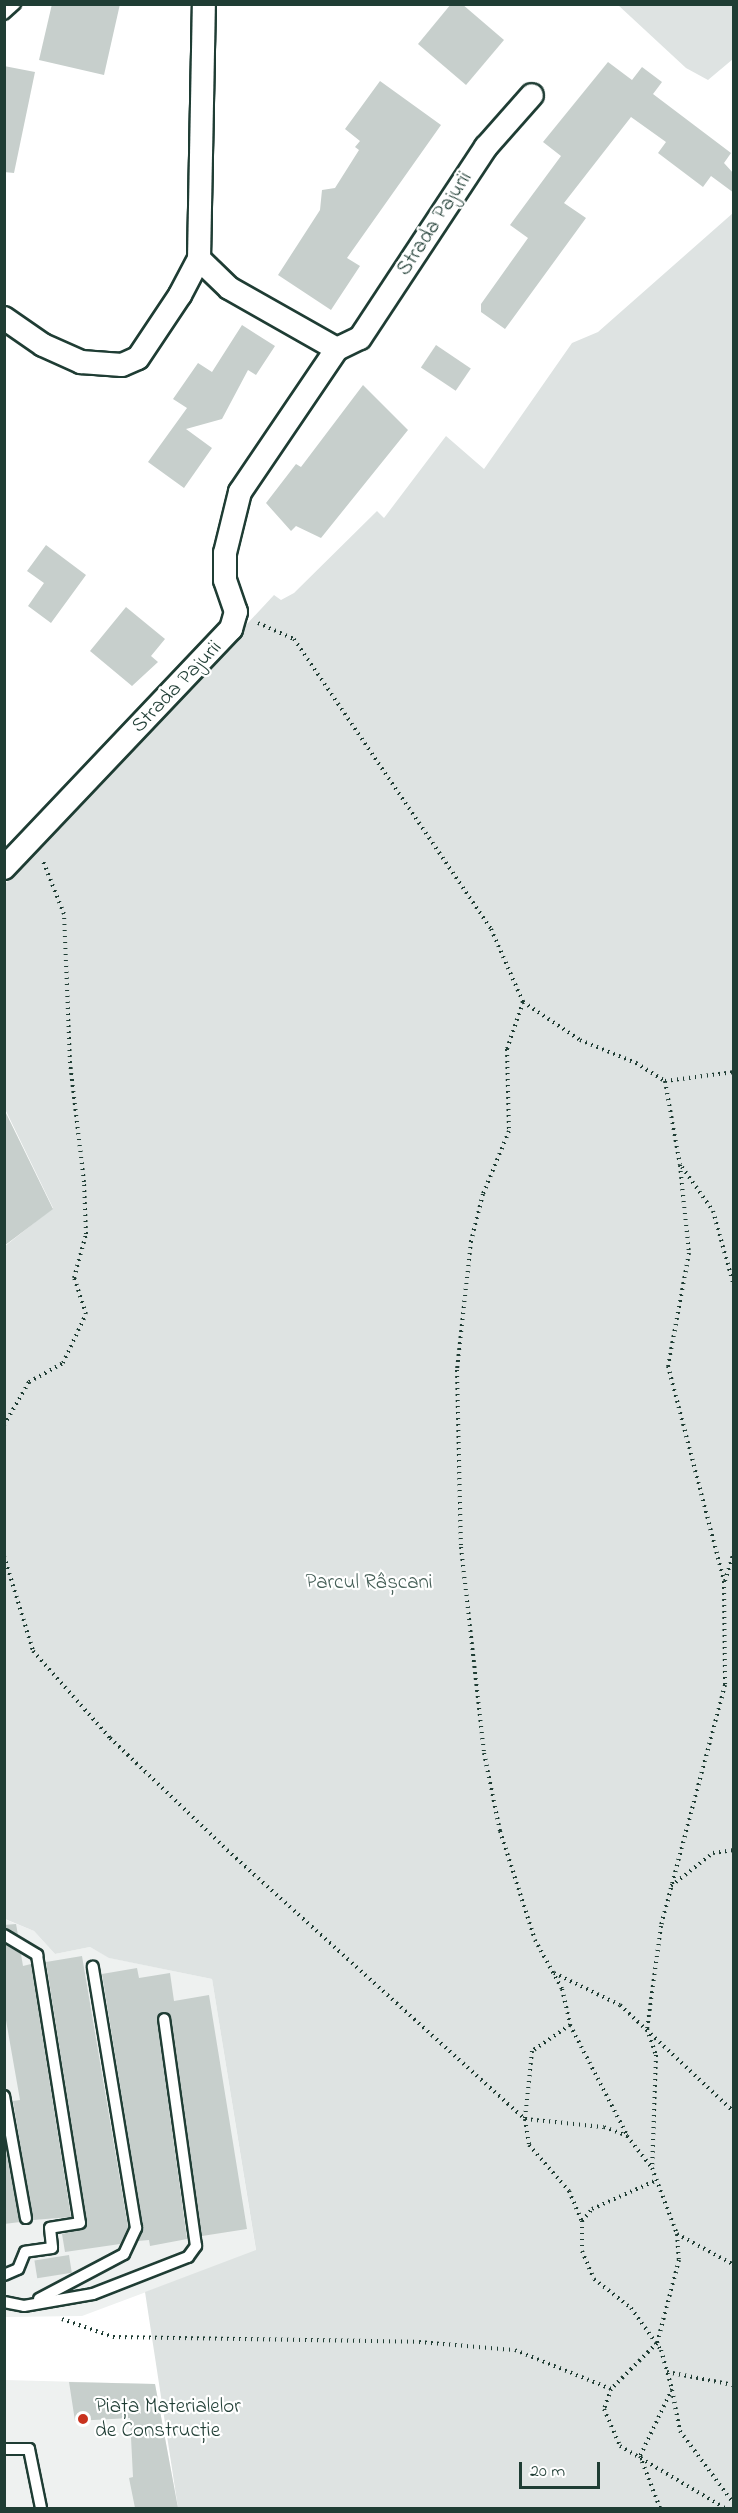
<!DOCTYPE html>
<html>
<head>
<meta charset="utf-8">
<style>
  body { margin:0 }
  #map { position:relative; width:738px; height:2513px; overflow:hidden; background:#fff; font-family:"Indie Flower",sans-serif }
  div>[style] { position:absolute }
  .built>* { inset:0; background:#eef1f0 }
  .green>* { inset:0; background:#dee3e2 }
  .building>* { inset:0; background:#c7cfcc; transform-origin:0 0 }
  .path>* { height:4px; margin-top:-2px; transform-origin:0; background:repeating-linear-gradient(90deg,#1f3d34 0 1.5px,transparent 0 6px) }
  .roads { filter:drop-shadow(2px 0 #1f3d34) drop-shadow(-2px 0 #1f3d34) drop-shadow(0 2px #1f3d34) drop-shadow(0 -2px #1f3d34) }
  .service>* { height:10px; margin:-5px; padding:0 5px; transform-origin:5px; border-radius:5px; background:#fff }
  .minor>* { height:22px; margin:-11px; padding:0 11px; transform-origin:11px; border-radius:11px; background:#fff }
  .dots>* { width:16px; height:16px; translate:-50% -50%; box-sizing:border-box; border:3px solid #fff; border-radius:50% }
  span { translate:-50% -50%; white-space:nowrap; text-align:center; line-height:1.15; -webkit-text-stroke:4.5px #fff; paint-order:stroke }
  .street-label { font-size:21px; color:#1f3d34 }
  .park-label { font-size:21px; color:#455e57 }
  .poi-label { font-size:21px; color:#1f3d34 }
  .left { translate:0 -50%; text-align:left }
  .frame { position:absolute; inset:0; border:6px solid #1f3d34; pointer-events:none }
  .scale { position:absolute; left:519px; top:2462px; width:81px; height:27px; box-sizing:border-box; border:3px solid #1f3d34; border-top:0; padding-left:8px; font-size:18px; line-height:21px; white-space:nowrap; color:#1f3d34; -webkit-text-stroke:4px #fff; paint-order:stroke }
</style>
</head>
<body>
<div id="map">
  <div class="built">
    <i style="clip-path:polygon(4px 1919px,34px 1931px,55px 1954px,90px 1947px,110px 1958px,212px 1979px,256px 2251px,82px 2316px,5px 2317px)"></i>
    <i style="clip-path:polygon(5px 2380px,155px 2384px,178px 2508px,5px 2508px)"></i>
  </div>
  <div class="green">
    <i style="clip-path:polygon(618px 5px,733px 5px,733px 59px,708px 80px,686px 68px)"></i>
    <i style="clip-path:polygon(733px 213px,733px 2508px,178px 2508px,145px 2292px,256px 2250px,212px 1979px,109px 1958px,90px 1947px,55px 1954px,34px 1931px,5px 1919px,5px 1246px,53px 1208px,5px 1109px,5px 884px,274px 595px,281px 600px,294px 593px,377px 511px,384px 518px,446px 436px,484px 469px,572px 343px,598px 332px)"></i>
  </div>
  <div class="building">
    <i style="clip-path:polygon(52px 4px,120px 4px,104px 75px,39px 60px)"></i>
    <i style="clip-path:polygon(451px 4px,462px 4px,504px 40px,466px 85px,418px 44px)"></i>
    <i style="clip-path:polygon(608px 62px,632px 80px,642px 67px,662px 82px,653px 94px,731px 153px,724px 163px,734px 174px,734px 193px,711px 176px,703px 187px,658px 153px,666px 142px,631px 117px,564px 203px,586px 218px,505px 329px,481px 312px,481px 304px,528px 238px,510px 225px,561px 156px,543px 142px)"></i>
    <i style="clip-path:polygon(4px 66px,35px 72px,14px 173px,4px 172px)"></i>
    <i style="clip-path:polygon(380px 81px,441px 125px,347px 258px,360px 266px,331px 310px,278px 275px,320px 210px,322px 190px,335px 188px,359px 150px,355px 147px,360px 141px,345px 129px)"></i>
    <i style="clip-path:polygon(242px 325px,275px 346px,256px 375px,248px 370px,222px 419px,186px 429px,212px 448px,184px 488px,148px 462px,187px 408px,173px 399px,198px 363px,212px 372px)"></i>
    <i style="left:436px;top:345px;width:42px;height:27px;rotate:34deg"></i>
    <i style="clip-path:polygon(363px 385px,408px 430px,321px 538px,296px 526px,291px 531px,266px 503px,296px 464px,301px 467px)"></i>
    <i style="clip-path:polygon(46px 545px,86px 575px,51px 623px,28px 606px,44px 583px,27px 571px)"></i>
    <i style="clip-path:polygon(126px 607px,165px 639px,151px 656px,158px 662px,132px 686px,90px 651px)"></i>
    <i style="clip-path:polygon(4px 1109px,53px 1209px,4px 1246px)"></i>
    <i style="clip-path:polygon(16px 1924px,18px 1935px,4px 1928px,4px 1925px)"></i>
    <i style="clip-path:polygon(4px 1944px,21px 1954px,23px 1966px,31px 1964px,71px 2217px,33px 2220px,13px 2101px,20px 2100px,4px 2009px)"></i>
    <i style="clip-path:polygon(82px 1956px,128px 2227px,120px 2244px,65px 2252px,62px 2234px,84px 2229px,87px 2222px,46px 1962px)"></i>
    <i style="clip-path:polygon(137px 1968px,139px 1978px,170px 1973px,174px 2001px,209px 1995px,247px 2229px,202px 2236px,171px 2018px,164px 2012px,157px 2020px,187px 2239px,150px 2246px,149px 2240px,138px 2241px,143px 2227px,102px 1974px)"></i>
    <i style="clip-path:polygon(4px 2141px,20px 2222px,4px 2224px)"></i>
    <i style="left:69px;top:2255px;width:18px;height:35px;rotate:81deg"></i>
    <i style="clip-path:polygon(69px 2382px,155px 2384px,178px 2508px,135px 2508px,129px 2478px,133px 2477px,130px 2418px,75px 2421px)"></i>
  </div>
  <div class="path">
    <i style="left:258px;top:623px;width:39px;rotate:24deg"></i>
    <i style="left:294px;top:639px;width:351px;rotate:55.8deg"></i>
    <i style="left:491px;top:929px;width:80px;rotate:66.3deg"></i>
    <i style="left:523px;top:1002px;width:50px;rotate:108.8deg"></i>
    <i style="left:507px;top:1049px;width:82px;rotate:88.6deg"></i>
    <i style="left:509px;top:1131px;width:68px;rotate:112.4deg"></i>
    <i style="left:483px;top:1194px;width:49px;rotate:104.3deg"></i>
    <i style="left:471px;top:1241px;width:130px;rotate:96.2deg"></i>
    <i style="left:457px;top:1370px;width:177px;rotate:88.7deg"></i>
    <i style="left:461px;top:1547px;width:207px;rotate:83.6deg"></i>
    <i style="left:484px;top:1753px;width:80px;rotate:78.4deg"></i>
    <i style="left:500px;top:1831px;width:114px;rotate:72.2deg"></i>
    <i style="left:535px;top:1940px;width:56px;rotate:61.1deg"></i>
    <i style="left:562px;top:1989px;width:37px;rotate:77deg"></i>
    <i style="left:570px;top:2025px;width:46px;rotate:145.6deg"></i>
    <i style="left:532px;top:2051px;width:68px;rotate:95.9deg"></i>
    <i style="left:525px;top:2119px;width:26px;rotate:81deg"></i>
    <i style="left:529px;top:2145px;width:61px;rotate:49deg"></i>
    <i style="left:569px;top:2191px;width:33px;rotate:67deg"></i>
    <i style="left:582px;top:2221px;width:30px;rotate:90deg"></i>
    <i style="left:582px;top:2251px;width:30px;rotate:67deg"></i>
    <i style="left:594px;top:2279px;width:47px;rotate:38.1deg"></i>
    <i style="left:631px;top:2308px;width:52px;rotate:54.5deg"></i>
    <i style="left:661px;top:2350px;width:41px;rotate:74.2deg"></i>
    <i style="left:672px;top:2389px;width:74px;rotate:115.5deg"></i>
    <i style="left:640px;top:2456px;width:56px;rotate:69deg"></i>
    <i style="left:523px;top:1002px;width:69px;rotate:33.7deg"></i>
    <i style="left:580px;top:1040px;width:61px;rotate:22.3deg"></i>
    <i style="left:636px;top:1063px;width:34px;rotate:32deg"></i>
    <i style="left:665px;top:1081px;width:85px;rotate:79.9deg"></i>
    <i style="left:680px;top:1165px;width:88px;rotate:84.2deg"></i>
    <i style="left:689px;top:1253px;width:115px;rotate:100.5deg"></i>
    <i style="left:668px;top:1366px;width:222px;rotate:75.4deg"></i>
    <i style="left:724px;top:1581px;width:104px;rotate:89.4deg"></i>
    <i style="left:725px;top:1685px;width:249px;rotate:104.9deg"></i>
    <i style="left:661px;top:1926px;width:104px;rotate:97.7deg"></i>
    <i style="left:647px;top:2029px;width:28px;rotate:71deg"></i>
    <i style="left:656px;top:2055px;width:112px;rotate:92deg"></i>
    <i style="left:665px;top:1081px;width:70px;rotate:-7.4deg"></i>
    <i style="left:682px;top:1167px;width:54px;rotate:54.8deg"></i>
    <i style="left:713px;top:1211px;width:78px;rotate:74.4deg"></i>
    <i style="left:4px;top:1425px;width:50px;rotate:-59.8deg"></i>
    <i style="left:29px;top:1382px;width:39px;rotate:-29deg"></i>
    <i style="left:63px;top:1363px;width:54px;rotate:-64.9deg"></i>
    <i style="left:86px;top:1314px;width:38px;rotate:-108deg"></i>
    <i style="left:74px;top:1278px;width:46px;rotate:-74.7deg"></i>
    <i style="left:86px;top:1234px;width:52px;rotate:-92.2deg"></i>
    <i style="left:84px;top:1182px;width:120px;rotate:-96.7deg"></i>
    <i style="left:70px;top:1063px;width:149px;rotate:-92.3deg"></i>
    <i style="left:64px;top:914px;width:57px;rotate:-111.6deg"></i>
    <i style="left:4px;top:1556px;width:99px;rotate:73deg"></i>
    <i style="left:33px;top:1651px;width:116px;rotate:48.5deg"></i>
    <i style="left:110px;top:1738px;width:162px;rotate:43.7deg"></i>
    <i style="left:227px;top:1850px;width:401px;rotate:42.1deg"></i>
    <i style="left:525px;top:2119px;width:79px;rotate:5.8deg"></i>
    <i style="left:604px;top:2127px;width:25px;rotate:21deg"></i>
    <i style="left:627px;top:2136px;width:41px;rotate:52deg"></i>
    <i style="left:652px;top:2168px;width:71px;rotate:69.3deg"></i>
    <i style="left:677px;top:2234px;width:26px;rotate:86deg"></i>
    <i style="left:679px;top:2260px;width:86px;rotate:104.8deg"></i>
    <i style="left:657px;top:2343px;width:65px;rotate:135deg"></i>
    <i style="left:611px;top:2389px;width:21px;rotate:109deg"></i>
    <i style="left:604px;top:2409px;width:40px;rotate:66.6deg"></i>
    <i style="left:620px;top:2446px;width:122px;rotate:30.6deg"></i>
    <i style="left:725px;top:1581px;width:30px;rotate:-73deg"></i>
    <i style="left:671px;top:1886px;width:53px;rotate:-38.2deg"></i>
    <i style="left:713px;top:1853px;width:21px;rotate:-8deg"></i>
    <i style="left:554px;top:1973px;width:73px;rotate:25.9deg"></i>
    <i style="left:620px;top:2005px;width:156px;rotate:43.2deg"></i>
    <i style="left:570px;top:2025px;width:124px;rotate:62.6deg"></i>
    <i style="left:582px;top:2221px;width:16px;rotate:-50deg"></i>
    <i style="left:592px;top:2209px;width:69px;rotate:-24deg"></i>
    <i style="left:677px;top:2234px;width:65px;rotate:28.5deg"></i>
    <i style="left:62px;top:2319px;width:54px;rotate:19.4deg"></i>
    <i style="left:113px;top:2337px;width:306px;rotate:0.9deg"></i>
    <i style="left:419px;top:2342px;width:96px;rotate:4.8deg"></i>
    <i style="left:515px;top:2350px;width:104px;rotate:22.1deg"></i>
    <i style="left:667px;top:2372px;width:68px;rotate:11deg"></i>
    <i style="left:672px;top:2390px;width:42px;rotate:79deg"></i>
    <i style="left:680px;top:2431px;width:91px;rotate:53.5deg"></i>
  </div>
  <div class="roads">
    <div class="service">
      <i style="left:4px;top:14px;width:15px;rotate:-42deg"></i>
      <i style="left:4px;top:1935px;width:39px;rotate:31deg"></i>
      <i style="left:37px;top:1955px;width:271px;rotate:80.9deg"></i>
      <i style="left:80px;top:2223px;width:30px;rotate:171deg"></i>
      <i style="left:50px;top:2228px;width:20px;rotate:84deg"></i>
      <i style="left:52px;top:2248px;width:27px;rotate:172deg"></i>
      <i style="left:25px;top:2252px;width:18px;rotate:112deg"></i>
      <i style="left:18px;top:2269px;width:15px;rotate:157deg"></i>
      <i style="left:4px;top:2096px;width:124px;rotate:79.8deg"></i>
      <i style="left:39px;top:2299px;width:96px;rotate:-27.9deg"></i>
      <i style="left:124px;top:2254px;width:29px;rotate:-65deg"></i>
      <i style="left:136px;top:2228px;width:265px;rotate:-99.4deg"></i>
      <i style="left:4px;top:2302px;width:20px;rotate:11deg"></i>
      <i style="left:24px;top:2306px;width:70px;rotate:-9.9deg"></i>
      <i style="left:93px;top:2294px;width:102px;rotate:-21.3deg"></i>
      <i style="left:188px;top:2257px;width:14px;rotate:-54deg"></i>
      <i style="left:196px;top:2246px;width:229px;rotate:-98deg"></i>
      <i style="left:4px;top:2449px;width:25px"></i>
      <i style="left:29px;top:2449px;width:60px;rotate:78.5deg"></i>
    </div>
    <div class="minor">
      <i style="left:199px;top:259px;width:42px;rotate:44deg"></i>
      <i style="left:229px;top:288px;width:124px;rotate:29.5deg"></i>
      <i style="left:4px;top:318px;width:47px;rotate:34.7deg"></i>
      <i style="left:43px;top:345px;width:42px;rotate:24.1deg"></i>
      <i style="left:81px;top:362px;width:41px;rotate:4.2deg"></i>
      <i style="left:122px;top:365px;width:17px;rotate:-24deg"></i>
      <i style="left:138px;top:358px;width:76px;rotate:-56.3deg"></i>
      <i style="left:180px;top:295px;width:41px;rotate:-62.2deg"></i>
      <i style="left:199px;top:259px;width:255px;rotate:-88.9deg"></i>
      <i style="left:4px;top:868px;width:330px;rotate:-46.5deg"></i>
      <i style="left:231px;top:629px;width:18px;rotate:-74deg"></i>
      <i style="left:236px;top:612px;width:34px;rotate:-109deg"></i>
      <i style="left:225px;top:580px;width:27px;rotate:-90deg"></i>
      <i style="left:225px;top:553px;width:63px;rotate:-76.2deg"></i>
      <i style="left:240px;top:492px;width:173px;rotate:-55.9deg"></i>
      <i style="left:337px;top:349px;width:25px;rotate:-26deg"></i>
      <i style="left:360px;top:338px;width:229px;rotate:-56.6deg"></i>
      <i style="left:486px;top:147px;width:69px;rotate:-48.5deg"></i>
    </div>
  </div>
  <div class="dots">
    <i style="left:83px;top:2419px;background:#c8321e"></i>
  </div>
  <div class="street-label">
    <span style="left:435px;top:224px;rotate:-57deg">Strada Pajurii</span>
    <span style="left:177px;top:687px;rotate:-46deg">Strada Pajurii</span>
  </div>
  <div class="park-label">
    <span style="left:369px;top:1583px">Parcul Râșcani</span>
  </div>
  <div class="poi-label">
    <span class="left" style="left:95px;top:2419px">Piața Materialelor<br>de Construcție</span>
  </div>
  <div class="frame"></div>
  <div class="scale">20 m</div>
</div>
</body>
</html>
